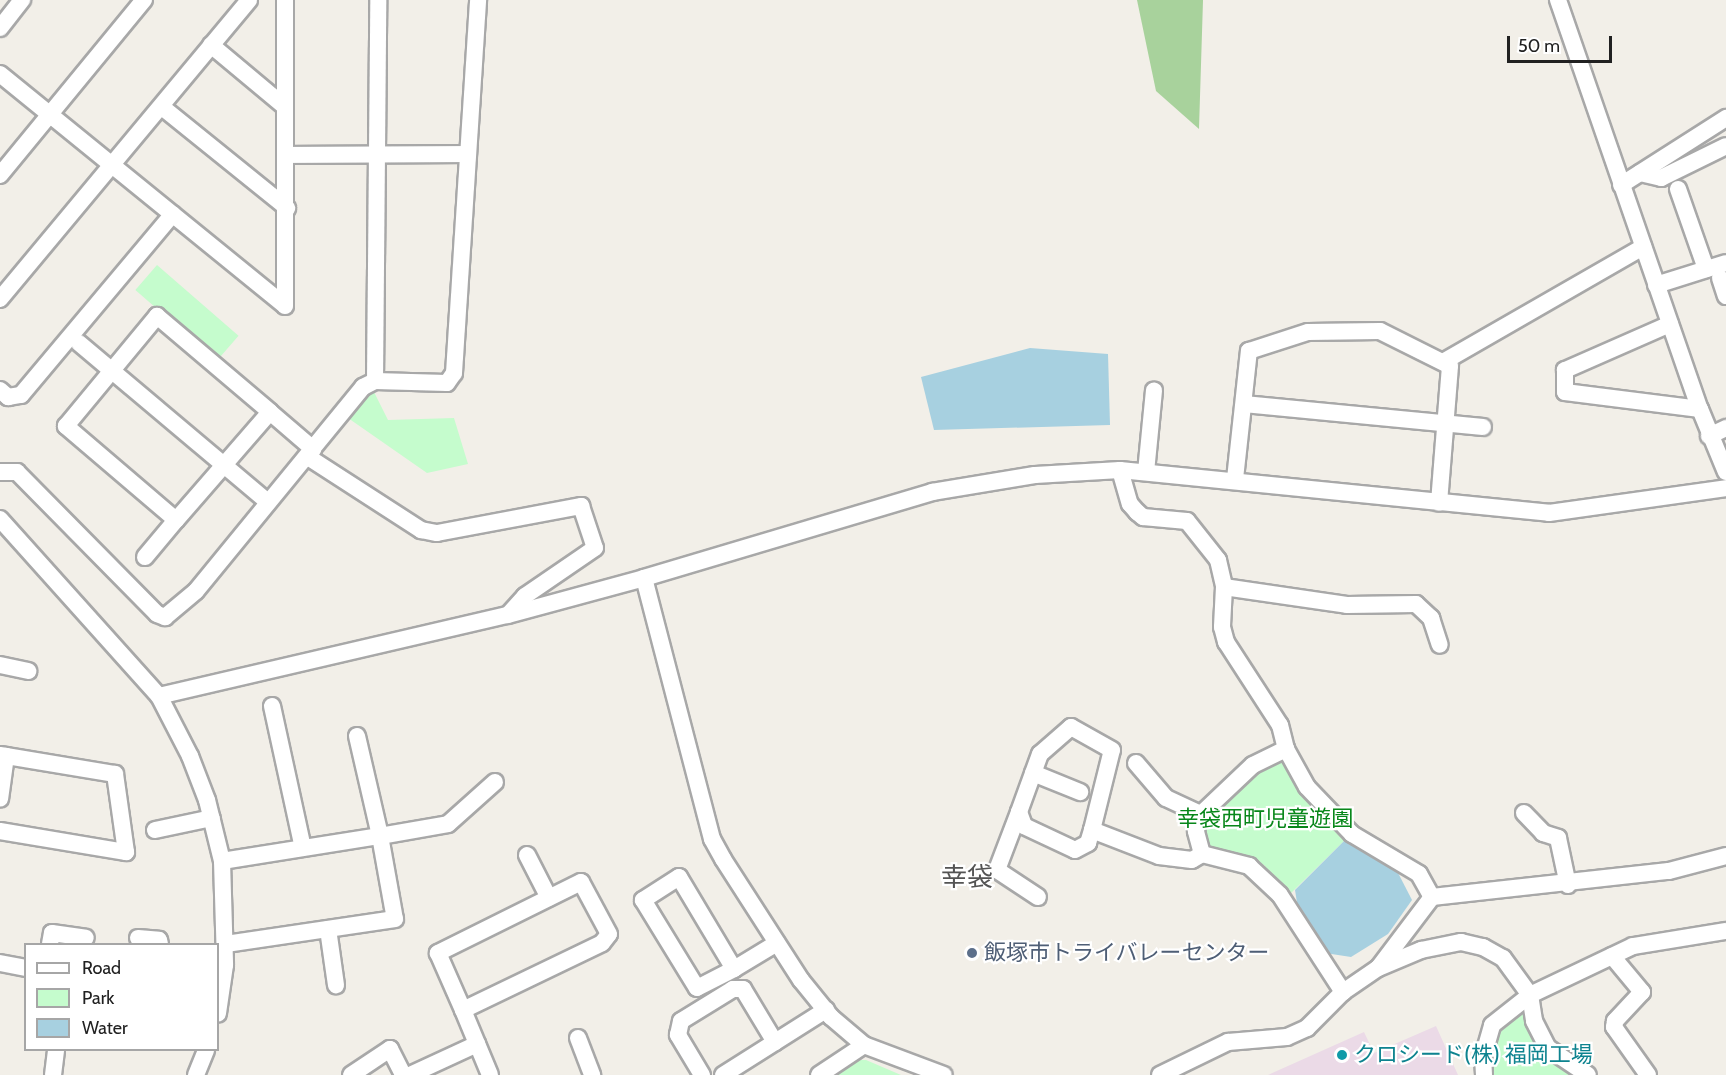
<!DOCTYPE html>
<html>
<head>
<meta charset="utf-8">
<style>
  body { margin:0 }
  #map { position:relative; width:1726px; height:1075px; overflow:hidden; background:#f2efe8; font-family:Cabin,"Noto Sans JP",sans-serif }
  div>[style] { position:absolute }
  .industrial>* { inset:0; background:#ebdae7 }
  .forest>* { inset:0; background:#a8d29c }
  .park>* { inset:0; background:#c5fccd; transform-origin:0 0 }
  .water>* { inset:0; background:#a7d0e0 }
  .roads { filter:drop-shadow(2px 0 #a8a8a8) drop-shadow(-2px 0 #a8a8a8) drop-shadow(0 2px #a8a8a8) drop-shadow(0 -2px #a8a8a8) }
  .minor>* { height:16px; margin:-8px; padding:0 8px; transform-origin:8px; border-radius:8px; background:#fff }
  .dots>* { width:16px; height:16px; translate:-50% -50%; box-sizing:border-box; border:3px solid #fff; border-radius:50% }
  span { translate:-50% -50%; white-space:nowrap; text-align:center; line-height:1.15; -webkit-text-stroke:4.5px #fff; paint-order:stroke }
  .park-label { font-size:22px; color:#08871a }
  .service-label { font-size:22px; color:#4e5e75 }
  .left { translate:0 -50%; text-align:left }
  .culture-label { font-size:22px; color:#0d838f }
  .quarter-label { font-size:26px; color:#545454 }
  .legend { position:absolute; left:24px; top:943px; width:195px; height:108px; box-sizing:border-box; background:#fff; border:2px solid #a6a6a6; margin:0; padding:8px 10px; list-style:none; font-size:18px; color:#212121 }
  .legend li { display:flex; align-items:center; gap:12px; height:30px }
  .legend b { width:30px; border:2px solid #a6a6a6 }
  .scale { position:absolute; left:1507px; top:36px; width:105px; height:27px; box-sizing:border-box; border:3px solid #212121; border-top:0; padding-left:8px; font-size:18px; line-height:21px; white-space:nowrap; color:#212121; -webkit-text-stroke:4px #fff; paint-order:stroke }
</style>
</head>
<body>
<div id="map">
  <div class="industrial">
    <i style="clip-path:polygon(1436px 1026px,1458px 1075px,1268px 1075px,1364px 1032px,1374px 1053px)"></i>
  </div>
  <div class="forest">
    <i style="clip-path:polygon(1137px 0,1203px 0,1199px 129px,1156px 91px)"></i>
  </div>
  <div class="park">
    <i style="left:157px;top:265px;width:108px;height:33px;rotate:41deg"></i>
    <i style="clip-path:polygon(373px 390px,388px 420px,454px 418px,468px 464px,427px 473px,348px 418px,365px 395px)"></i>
    <i style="clip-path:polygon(1276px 758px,1281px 761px,1300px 794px,1344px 841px,1288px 896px,1264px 865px,1212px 850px,1202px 836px,1204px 822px,1254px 772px)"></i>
    <i style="clip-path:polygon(1527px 1002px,1530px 1024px,1583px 1075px,1490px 1075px,1496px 1030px)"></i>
    <i style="clip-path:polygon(859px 1060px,866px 1060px,901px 1075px,834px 1075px)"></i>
  </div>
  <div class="water">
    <i style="clip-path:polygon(1030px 348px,1108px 354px,1110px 425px,934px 430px,921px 377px)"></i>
    <i style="clip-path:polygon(1344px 841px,1396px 869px,1412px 900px,1388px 934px,1351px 957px,1325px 953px,1298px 909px,1295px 890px)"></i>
  </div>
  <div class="roads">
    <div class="minor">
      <i style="left:1558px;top:0;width:433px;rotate:70.9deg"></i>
      <i style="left:1700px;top:409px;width:68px;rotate:67.6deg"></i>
      <i style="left:0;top:28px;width:36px;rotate:-52deg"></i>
      <i style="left:211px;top:45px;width:95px;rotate:39.9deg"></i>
      <i style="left:0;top:74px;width:367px;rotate:39.1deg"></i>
      <i style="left:285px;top:306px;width:306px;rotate:-90deg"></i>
      <i style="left:162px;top:107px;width:161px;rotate:38.9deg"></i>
      <i style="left:286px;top:155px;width:179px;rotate:-0.3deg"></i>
      <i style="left:1640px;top:173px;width:22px;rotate:13deg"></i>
      <i style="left:1661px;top:178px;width:72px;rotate:-26.2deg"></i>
      <i style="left:0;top:175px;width:227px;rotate:-50.6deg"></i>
      <i style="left:1621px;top:185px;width:125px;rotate:-32.5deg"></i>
      <i style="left:1678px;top:189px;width:85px;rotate:70.7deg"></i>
      <i style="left:1720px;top:278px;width:19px;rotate:72deg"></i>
      <i style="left:1656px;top:285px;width:73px;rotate:-17.4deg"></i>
      <i style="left:0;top:299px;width:389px;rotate:-50.2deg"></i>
      <i style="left:1670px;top:324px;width:115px;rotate:156.3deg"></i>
      <i style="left:1565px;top:370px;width:22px;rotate:90deg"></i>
      <i style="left:1565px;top:392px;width:136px;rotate:7.2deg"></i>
      <i style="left:79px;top:343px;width:247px;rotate:40.1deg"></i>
      <i style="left:1443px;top:362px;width:231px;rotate:-29.9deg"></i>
      <i style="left:375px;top:381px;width:381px;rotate:-89.5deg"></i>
      <i style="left:0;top:390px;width:11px;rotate:41deg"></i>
      <i style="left:8px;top:397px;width:13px;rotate:-9deg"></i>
      <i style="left:21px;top:395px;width:236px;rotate:-50deg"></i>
      <i style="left:1244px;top:404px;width:240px;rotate:5.5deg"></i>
      <i style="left:270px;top:412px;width:143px;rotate:131deg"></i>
      <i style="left:176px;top:520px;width:145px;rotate:-139.5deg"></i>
      <i style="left:66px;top:426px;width:143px;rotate:-50.4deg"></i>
      <i style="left:157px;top:316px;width:148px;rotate:40.3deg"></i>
      <i style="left:270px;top:412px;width:57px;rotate:40.7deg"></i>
      <i style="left:1709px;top:436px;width:19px;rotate:-25deg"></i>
      <i style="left:308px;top:457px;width:135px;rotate:32.9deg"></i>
      <i style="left:421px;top:530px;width:16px;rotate:11deg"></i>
      <i style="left:437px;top:533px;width:147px;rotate:-10.6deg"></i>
      <i style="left:581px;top:506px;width:44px;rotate:71.6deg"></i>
      <i style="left:595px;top:548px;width:85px;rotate:145.6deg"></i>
      <i style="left:525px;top:596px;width:25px;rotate:132deg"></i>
      <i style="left:1120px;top:470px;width:35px;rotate:74deg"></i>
      <i style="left:1130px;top:504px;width:11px;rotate:49deg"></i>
      <i style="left:1137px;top:512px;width:8px;rotate:40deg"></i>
      <i style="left:1143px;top:517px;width:44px;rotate:5.2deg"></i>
      <i style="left:1187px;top:521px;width:50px;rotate:51.5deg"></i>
      <i style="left:1218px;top:560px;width:28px;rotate:77deg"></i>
      <i style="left:1224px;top:587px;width:40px;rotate:92.9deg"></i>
      <i style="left:1222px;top:627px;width:16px;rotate:75deg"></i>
      <i style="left:1226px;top:642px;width:99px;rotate:57deg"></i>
      <i style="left:1280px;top:725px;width:25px;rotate:76deg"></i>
      <i style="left:1286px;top:749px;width:43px;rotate:61.1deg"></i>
      <i style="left:1307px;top:787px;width:65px;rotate:46.2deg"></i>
      <i style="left:1352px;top:834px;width:78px;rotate:30.8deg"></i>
      <i style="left:1419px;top:874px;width:26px;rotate:61deg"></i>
      <i style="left:0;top:472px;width:17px"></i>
      <i style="left:17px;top:472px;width:199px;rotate:45.4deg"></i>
      <i style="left:157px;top:614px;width:9px;rotate:21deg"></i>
      <i style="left:165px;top:617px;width:40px;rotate:-40deg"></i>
      <i style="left:196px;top:591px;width:264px;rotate:-50.7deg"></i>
      <i style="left:363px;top:387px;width:13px;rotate:-27deg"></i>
      <i style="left:375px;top:381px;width:72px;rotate:1.6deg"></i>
      <i style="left:447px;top:383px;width:12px;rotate:-55deg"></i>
      <i style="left:454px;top:373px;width:374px;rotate:-86.3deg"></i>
      <i style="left:1146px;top:472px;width:82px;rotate:-84.4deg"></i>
      <i style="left:1235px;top:479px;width:129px;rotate:-83.8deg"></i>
      <i style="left:1249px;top:351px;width:62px;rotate:-17.9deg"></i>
      <i style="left:1308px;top:332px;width:72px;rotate:-0.8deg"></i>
      <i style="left:1380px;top:331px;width:78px;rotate:26.6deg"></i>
      <i style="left:1450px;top:366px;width:137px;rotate:94.6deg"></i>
      <i style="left:0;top:519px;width:238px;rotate:48.1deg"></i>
      <i style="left:159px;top:696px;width:68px;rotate:62.7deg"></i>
      <i style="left:190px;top:756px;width:47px;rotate:68.9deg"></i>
      <i style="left:207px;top:800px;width:63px;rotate:76.2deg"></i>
      <i style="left:222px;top:861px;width:104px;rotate:88.3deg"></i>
      <i style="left:225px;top:965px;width:49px;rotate:98.3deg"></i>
      <i style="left:145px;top:557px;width:48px;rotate:-50deg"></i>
      <i style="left:644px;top:578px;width:270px;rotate:75.4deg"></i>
      <i style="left:712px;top:839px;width:23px;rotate:61deg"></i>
      <i style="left:723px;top:859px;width:144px;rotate:57.2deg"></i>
      <i style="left:801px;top:980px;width:48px;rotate:51deg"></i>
      <i style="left:831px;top:1017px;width:43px;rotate:40.3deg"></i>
      <i style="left:864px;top:1045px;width:85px;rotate:20.6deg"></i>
      <i style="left:1224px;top:587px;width:124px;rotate:8.3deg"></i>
      <i style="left:1347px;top:605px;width:69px;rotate:-0.8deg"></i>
      <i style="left:1416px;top:604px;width:21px;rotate:43deg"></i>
      <i style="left:1431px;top:618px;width:28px;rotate:72deg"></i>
      <i style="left:0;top:665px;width:29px;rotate:12deg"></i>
      <i style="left:159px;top:696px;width:358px;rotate:-13.1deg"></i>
      <i style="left:508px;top:615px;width:141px;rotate:-15.2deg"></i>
      <i style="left:644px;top:578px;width:301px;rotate:-16.6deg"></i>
      <i style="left:932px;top:492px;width:104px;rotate:-9.4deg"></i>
      <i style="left:1035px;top:475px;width:85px;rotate:-3.4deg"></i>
      <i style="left:1120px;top:470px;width:431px;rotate:5.7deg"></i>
      <i style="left:1549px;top:513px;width:179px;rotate:-8deg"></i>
      <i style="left:272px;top:706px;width:145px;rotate:77.7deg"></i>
      <i style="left:357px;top:736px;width:103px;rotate:77deg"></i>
      <i style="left:380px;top:836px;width:69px;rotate:-10deg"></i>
      <i style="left:448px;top:824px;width:63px;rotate:-41.8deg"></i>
      <i style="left:0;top:755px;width:6px;rotate:9deg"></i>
      <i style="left:6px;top:756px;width:43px;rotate:97.9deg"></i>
      <i style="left:1136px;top:763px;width:46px;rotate:49.4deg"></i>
      <i style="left:1166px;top:798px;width:38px;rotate:25deg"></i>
      <i style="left:1033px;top:773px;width:51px;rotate:22deg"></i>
      <i style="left:1019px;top:812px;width:62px;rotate:110.8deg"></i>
      <i style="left:997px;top:870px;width:49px;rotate:33.4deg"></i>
      <i style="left:1524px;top:813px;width:28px;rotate:46deg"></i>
      <i style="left:1543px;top:833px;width:16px;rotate:18deg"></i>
      <i style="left:1558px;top:838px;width:48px;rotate:78deg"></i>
      <i style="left:155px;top:830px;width:58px;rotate:-11.9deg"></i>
      <i style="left:1092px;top:830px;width:82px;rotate:-76deg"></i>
      <i style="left:1112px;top:750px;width:47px;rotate:-150.7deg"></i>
      <i style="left:1071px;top:727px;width:41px;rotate:138.9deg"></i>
      <i style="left:1040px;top:754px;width:62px;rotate:109.9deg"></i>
      <i style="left:1019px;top:812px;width:15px;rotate:70deg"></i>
      <i style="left:1024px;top:826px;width:56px;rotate:25.2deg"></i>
      <i style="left:1075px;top:850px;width:15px;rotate:-28deg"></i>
      <i style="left:1088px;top:843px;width:14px;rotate:-73deg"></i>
      <i style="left:1092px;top:830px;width:72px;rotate:21.2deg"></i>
      <i style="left:1159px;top:856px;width:33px;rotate:7deg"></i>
      <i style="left:1192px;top:860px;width:12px;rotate:-31deg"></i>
      <i style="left:1202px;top:854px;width:49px;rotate:14.3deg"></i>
      <i style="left:1249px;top:866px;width:42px;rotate:43.1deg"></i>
      <i style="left:1280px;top:895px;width:116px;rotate:57deg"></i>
      <i style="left:0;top:831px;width:128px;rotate:9.5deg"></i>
      <i style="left:126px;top:852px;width:79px;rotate:-98deg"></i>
      <i style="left:115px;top:774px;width:110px;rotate:-170.6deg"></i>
      <i style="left:1202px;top:854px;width:24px;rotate:-105deg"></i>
      <i style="left:1196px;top:831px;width:15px;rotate:-79deg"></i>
      <i style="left:1199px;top:816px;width:74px;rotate:-43.4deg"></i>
      <i style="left:1253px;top:765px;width:37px;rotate:-26deg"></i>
      <i style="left:527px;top:855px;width:48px;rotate:62.9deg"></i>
      <i style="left:222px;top:861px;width:160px;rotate:-9deg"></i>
      <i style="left:380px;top:836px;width:84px;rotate:79.8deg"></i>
      <i style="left:395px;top:919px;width:171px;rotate:171.6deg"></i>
      <i style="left:328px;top:929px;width:57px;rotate:81.9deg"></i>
      <i style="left:138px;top:938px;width:21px;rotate:5deg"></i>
      <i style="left:159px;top:940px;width:4px;rotate:76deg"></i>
      <i style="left:50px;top:944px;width:11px;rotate:-80deg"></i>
      <i style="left:52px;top:933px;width:34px;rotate:8deg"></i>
      <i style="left:1612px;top:956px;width:47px;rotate:50.2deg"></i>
      <i style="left:1642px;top:992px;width:40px;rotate:133deg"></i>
      <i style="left:1615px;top:1021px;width:6px;rotate:99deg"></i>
      <i style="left:1614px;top:1027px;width:59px;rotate:54.7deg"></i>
      <i style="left:0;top:963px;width:26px;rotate:11deg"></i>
      <i style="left:1379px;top:967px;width:88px;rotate:-52.9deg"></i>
      <i style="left:1432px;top:897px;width:238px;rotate:-6.3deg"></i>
      <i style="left:1669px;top:871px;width:59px;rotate:-14.7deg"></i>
      <i style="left:734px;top:969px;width:107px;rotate:-120.9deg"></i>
      <i style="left:679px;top:877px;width:43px;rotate:147.4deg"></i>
      <i style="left:643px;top:900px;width:103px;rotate:58.5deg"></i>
      <i style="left:697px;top:988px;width:42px;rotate:-27.2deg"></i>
      <i style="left:734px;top:969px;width:50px;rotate:-31.2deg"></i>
      <i style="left:463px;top:1010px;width:154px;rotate:-25.7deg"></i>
      <i style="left:602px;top:943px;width:11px;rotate:-52deg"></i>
      <i style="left:609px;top:934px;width:59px;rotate:-118.3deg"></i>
      <i style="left:581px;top:882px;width:160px;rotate:153.6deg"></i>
      <i style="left:438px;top:953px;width:62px;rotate:66.3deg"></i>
      <i style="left:463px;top:1010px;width:70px;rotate:67.4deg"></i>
      <i style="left:578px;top:1038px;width:40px;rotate:69deg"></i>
      <i style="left:53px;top:1075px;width:25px;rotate:-83deg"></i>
      <i style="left:196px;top:1075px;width:27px;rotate:-68deg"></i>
      <i style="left:351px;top:1075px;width:47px;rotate:-33.7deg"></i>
      <i style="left:390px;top:1049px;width:29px;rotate:63deg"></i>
      <i style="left:410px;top:1075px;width:74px;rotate:-24.8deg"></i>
      <i style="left:702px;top:1075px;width:47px;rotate:-121deg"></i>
      <i style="left:678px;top:1035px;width:14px;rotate:-78deg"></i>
      <i style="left:681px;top:1021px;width:61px;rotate:-31.6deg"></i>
      <i style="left:733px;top:989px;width:10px"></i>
      <i style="left:743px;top:989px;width:62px;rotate:58.9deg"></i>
      <i style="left:723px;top:1075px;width:122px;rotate:-32.3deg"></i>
      <i style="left:819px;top:1075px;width:54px;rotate:-33.7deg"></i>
      <i style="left:1160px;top:1075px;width:76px;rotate:-25.9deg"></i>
      <i style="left:1228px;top:1042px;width:59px;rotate:-4.8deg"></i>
      <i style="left:1287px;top:1037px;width:22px;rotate:-24deg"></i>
      <i style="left:1307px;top:1028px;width:51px;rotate:-45deg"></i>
      <i style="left:1343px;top:992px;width:42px;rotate:-34.4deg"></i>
      <i style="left:1378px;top:968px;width:47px;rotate:-22.7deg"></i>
      <i style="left:1421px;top:950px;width:41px;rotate:-11.3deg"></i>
      <i style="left:1461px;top:942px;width:23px;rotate:13deg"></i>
      <i style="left:1483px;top:947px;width:23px;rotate:29deg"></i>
      <i style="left:1503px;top:958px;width:46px;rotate:53.9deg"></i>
      <i style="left:1530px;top:995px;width:26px;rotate:81deg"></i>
      <i style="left:1534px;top:1021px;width:30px;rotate:63deg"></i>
      <i style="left:1548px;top:1048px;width:48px;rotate:34deg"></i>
      <i style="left:1484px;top:1075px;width:18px;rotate:-93deg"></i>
      <i style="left:1483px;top:1057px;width:33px;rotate:-74deg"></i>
      <i style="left:1492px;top:1025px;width:48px;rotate:-38.3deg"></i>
      <i style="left:1530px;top:995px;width:114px;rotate:-25.4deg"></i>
      <i style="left:1633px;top:946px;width:94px;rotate:-9.2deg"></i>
    </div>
  </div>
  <div class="dots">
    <i style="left:972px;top:953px;background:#5c6f8a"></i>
    <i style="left:1342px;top:1055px;background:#0f9aa8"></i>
  </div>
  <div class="park-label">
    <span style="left:1265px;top:819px">幸袋西町児童遊園</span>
  </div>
  <div class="service-label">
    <span class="left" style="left:984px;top:953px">飯塚市トライバレーセンター</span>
  </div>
  <div class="culture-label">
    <span class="left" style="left:1354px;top:1055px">クロシード(株) 福岡工場</span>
  </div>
  <div class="quarter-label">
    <span style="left:967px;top:878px">幸袋</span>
  </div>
  <ul class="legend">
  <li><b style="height:8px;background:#fff"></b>Road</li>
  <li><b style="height:16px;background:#c5fccd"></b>Park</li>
  <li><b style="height:16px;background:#a7d0e0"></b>Water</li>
  </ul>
  <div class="scale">50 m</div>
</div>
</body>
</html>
